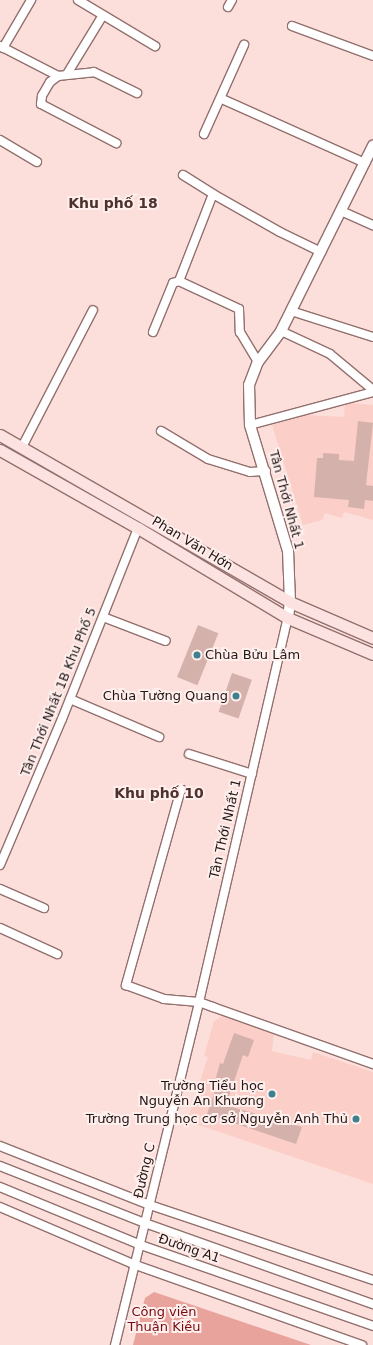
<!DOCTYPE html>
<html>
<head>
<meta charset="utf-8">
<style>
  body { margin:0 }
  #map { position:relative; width:373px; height:1345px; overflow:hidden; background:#fcdeda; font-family:"DejaVu Sans",sans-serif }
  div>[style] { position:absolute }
  .built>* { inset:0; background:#fbcec8 }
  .green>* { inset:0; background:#e8a49c }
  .building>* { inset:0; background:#d5b1ac; transform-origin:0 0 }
  .roads { filter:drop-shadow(1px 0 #92706d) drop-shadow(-1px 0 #92706d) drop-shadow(0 1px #92706d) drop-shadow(0 -1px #92706d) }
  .minor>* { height:8px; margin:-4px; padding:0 4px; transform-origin:4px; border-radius:4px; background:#fff }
  .tertiary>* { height:10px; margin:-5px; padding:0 5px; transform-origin:5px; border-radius:5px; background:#fff }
  .secondary>* { height:11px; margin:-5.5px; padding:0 5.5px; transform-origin:5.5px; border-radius:5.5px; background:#fce3e1 }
  .dots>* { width:11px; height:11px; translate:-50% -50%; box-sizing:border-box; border:2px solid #feefed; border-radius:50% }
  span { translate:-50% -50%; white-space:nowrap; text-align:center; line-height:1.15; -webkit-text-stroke:4px #feefed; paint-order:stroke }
  .street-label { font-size:13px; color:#231615 }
  .poi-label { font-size:13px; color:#231615 }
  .left { translate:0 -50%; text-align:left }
  .right { translate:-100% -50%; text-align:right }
  .park-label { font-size:13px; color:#770a10 }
  .neighbourhood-label { font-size:14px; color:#4d312d; font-weight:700 }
</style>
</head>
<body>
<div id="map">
  <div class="built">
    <i style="clip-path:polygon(350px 403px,373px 405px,373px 520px,344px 512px,342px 518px,325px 513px,322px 520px,303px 525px,272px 425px,307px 415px,344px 417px,345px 404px)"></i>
    <i style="clip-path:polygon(224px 1015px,274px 1032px,272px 1051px,311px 1060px,313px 1052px,373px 1072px,373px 1184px,187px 1121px,208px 1057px,204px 1056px,214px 1021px)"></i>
  </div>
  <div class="green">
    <i style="clip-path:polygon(154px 1292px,311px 1345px,133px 1345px,145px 1298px)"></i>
  </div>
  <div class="building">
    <i style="clip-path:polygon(358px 421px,373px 423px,366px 485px,373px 486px,373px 501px,365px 500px,364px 509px,348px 507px,349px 500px,314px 497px,317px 458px,323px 458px,323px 453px,339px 454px,339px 460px,354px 461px)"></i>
    <i style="left:198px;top:625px;width:22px;height:56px;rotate:22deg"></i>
    <i style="left:232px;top:673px;width:21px;height:41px;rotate:19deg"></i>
    <i style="clip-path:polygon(234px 1033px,254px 1040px,248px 1057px,243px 1055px,227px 1102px,233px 1104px,232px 1107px,302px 1127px,296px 1144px,207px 1114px,218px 1082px,215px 1081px,220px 1063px,223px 1064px)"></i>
  </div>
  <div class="roads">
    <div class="minor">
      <i style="left:78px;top:0;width:90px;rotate:30.9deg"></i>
      <i style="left:228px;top:7px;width:8px;rotate:-60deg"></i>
      <i style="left:292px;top:26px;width:86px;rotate:20.3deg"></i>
      <i style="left:0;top:46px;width:65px;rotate:27.3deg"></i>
      <i style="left:58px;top:76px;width:36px;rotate:-6deg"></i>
      <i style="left:94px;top:72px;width:48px;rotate:26deg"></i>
      <i style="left:3px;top:48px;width:56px;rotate:-59.7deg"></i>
      <i style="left:67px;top:74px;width:69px;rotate:-58.6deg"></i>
      <i style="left:58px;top:76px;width:10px;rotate:143deg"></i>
      <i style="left:50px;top:82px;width:16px;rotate:120deg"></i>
      <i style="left:42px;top:96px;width:8px;rotate:97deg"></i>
      <i style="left:41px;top:104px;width:85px;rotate:27.5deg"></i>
      <i style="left:222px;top:99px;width:157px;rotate:24.1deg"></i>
      <i style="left:204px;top:134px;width:98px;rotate:-65.8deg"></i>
      <i style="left:0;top:140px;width:43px;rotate:30.7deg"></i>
      <i style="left:183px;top:175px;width:36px;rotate:32deg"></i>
      <i style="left:341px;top:211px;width:35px;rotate:24deg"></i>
      <i style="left:179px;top:281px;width:66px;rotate:25deg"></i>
      <i style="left:239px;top:309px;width:23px;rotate:88deg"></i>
      <i style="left:240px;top:332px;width:35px;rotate:59deg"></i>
      <i style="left:291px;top:311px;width:86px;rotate:17.6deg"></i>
      <i style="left:281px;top:331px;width:54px;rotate:25.1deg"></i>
      <i style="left:330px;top:354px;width:56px;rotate:39.9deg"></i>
      <i style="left:153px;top:332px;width:53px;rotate:-67.8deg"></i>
      <i style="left:173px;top:283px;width:6px;rotate:-18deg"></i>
      <i style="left:179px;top:281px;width:93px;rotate:-68.7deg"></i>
      <i style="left:213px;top:194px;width:77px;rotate:29.6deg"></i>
      <i style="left:280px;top:232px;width:46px;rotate:26deg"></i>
      <i style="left:250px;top:425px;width:127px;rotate:-15deg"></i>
      <i style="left:161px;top:431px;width:55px;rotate:30.8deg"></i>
      <i style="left:208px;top:459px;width:44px;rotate:17.2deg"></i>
      <i style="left:250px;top:472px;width:16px;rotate:-4deg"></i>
      <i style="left:22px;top:447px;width:154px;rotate:-62.6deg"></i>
      <i style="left:103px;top:617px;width:67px;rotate:20.9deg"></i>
      <i style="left:70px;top:699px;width:97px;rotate:23.1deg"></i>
      <i style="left:189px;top:754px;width:66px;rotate:17.6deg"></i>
      <i style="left:181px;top:789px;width:204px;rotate:105.7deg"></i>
      <i style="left:126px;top:985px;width:40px;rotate:20.2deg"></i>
      <i style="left:164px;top:999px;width:35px;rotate:5deg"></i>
      <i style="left:199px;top:1002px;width:15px;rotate:20deg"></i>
      <i style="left:213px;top:1007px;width:170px;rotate:19.6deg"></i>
      <i style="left:0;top:865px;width:159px;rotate:-67deg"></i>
      <i style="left:62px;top:719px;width:206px;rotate:-68.3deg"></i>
      <i style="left:0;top:889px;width:48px;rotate:23.4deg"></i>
      <i style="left:0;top:928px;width:63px;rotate:24.5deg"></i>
      <i style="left:0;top:1146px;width:161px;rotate:21.5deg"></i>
      <i style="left:150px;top:1205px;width:235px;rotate:18.6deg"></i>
      <i style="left:0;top:1166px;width:156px;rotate:21.5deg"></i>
      <i style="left:145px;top:1223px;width:242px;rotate:19.6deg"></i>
      <i style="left:0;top:1187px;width:149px;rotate:22.4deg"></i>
      <i style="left:138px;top:1244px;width:249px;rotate:19.2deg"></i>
      <i style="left:0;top:1207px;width:145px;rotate:23.2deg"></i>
      <i style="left:133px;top:1264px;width:243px;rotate:19.5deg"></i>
      <i style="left:115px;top:1345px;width:353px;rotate:-76.2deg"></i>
      <i style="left:199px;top:1002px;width:394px;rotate:-77deg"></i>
    </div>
    <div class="tertiary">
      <i style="left:288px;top:618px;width:16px;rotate:-83deg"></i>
      <i style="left:290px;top:602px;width:51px;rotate:-92.2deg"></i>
      <i style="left:288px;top:551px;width:132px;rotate:-106.8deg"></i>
      <i style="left:250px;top:425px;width:40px;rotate:-91.4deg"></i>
      <i style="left:249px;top:385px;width:25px;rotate:-69deg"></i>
      <i style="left:258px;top:362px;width:39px;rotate:-53deg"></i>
      <i style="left:281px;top:331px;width:207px;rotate:-63.6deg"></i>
    </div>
    <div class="secondary">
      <i style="left:0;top:435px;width:335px;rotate:29.9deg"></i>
      <i style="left:290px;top:602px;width:90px;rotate:23.4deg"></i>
      <i style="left:0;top:450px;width:159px;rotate:29.5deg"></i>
      <i style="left:138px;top:528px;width:175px;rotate:31deg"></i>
      <i style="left:288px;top:618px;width:92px;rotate:23deg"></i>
    </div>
  </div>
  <div class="dots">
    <i style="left:197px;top:655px;background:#3d818f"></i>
    <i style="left:236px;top:696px;background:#3d818f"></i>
    <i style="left:272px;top:1094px;background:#3d818f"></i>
    <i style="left:356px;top:1119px;background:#3d818f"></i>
  </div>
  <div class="street-label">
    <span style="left:286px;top:500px;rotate:75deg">Tân Thới Nhất 1</span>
    <span style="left:192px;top:544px;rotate:31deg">Phan Văn Hớn</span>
    <span style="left:59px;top:692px;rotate:-68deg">Tân Thới Nhất 1B Khu Phố 5</span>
    <span style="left:226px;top:829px;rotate:-77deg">Tân Thới Nhất 1</span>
    <span style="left:145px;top:1171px;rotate:-77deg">Đường C</span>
    <span style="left:189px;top:1249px;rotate:19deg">Đường A1</span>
  </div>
  <div class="poi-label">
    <span class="left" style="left:205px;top:655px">Chùa Bửu Lâm</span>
    <span class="right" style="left:228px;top:696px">Chùa Tường Quang</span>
    <span class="right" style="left:264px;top:1094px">Trường Tiểu học<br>Nguyễn An Khương</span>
    <span class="right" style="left:348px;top:1119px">Trường Trung học cơ sở Nguyễn Anh Thủ</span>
  </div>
  <div class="park-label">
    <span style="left:164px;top:1320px">Công viên<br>Thuận Kiều</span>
  </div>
  <div class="neighbourhood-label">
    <span style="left:113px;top:203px">Khu phố 18</span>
    <span style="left:159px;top:793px">Khu phố 10</span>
  </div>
</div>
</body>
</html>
